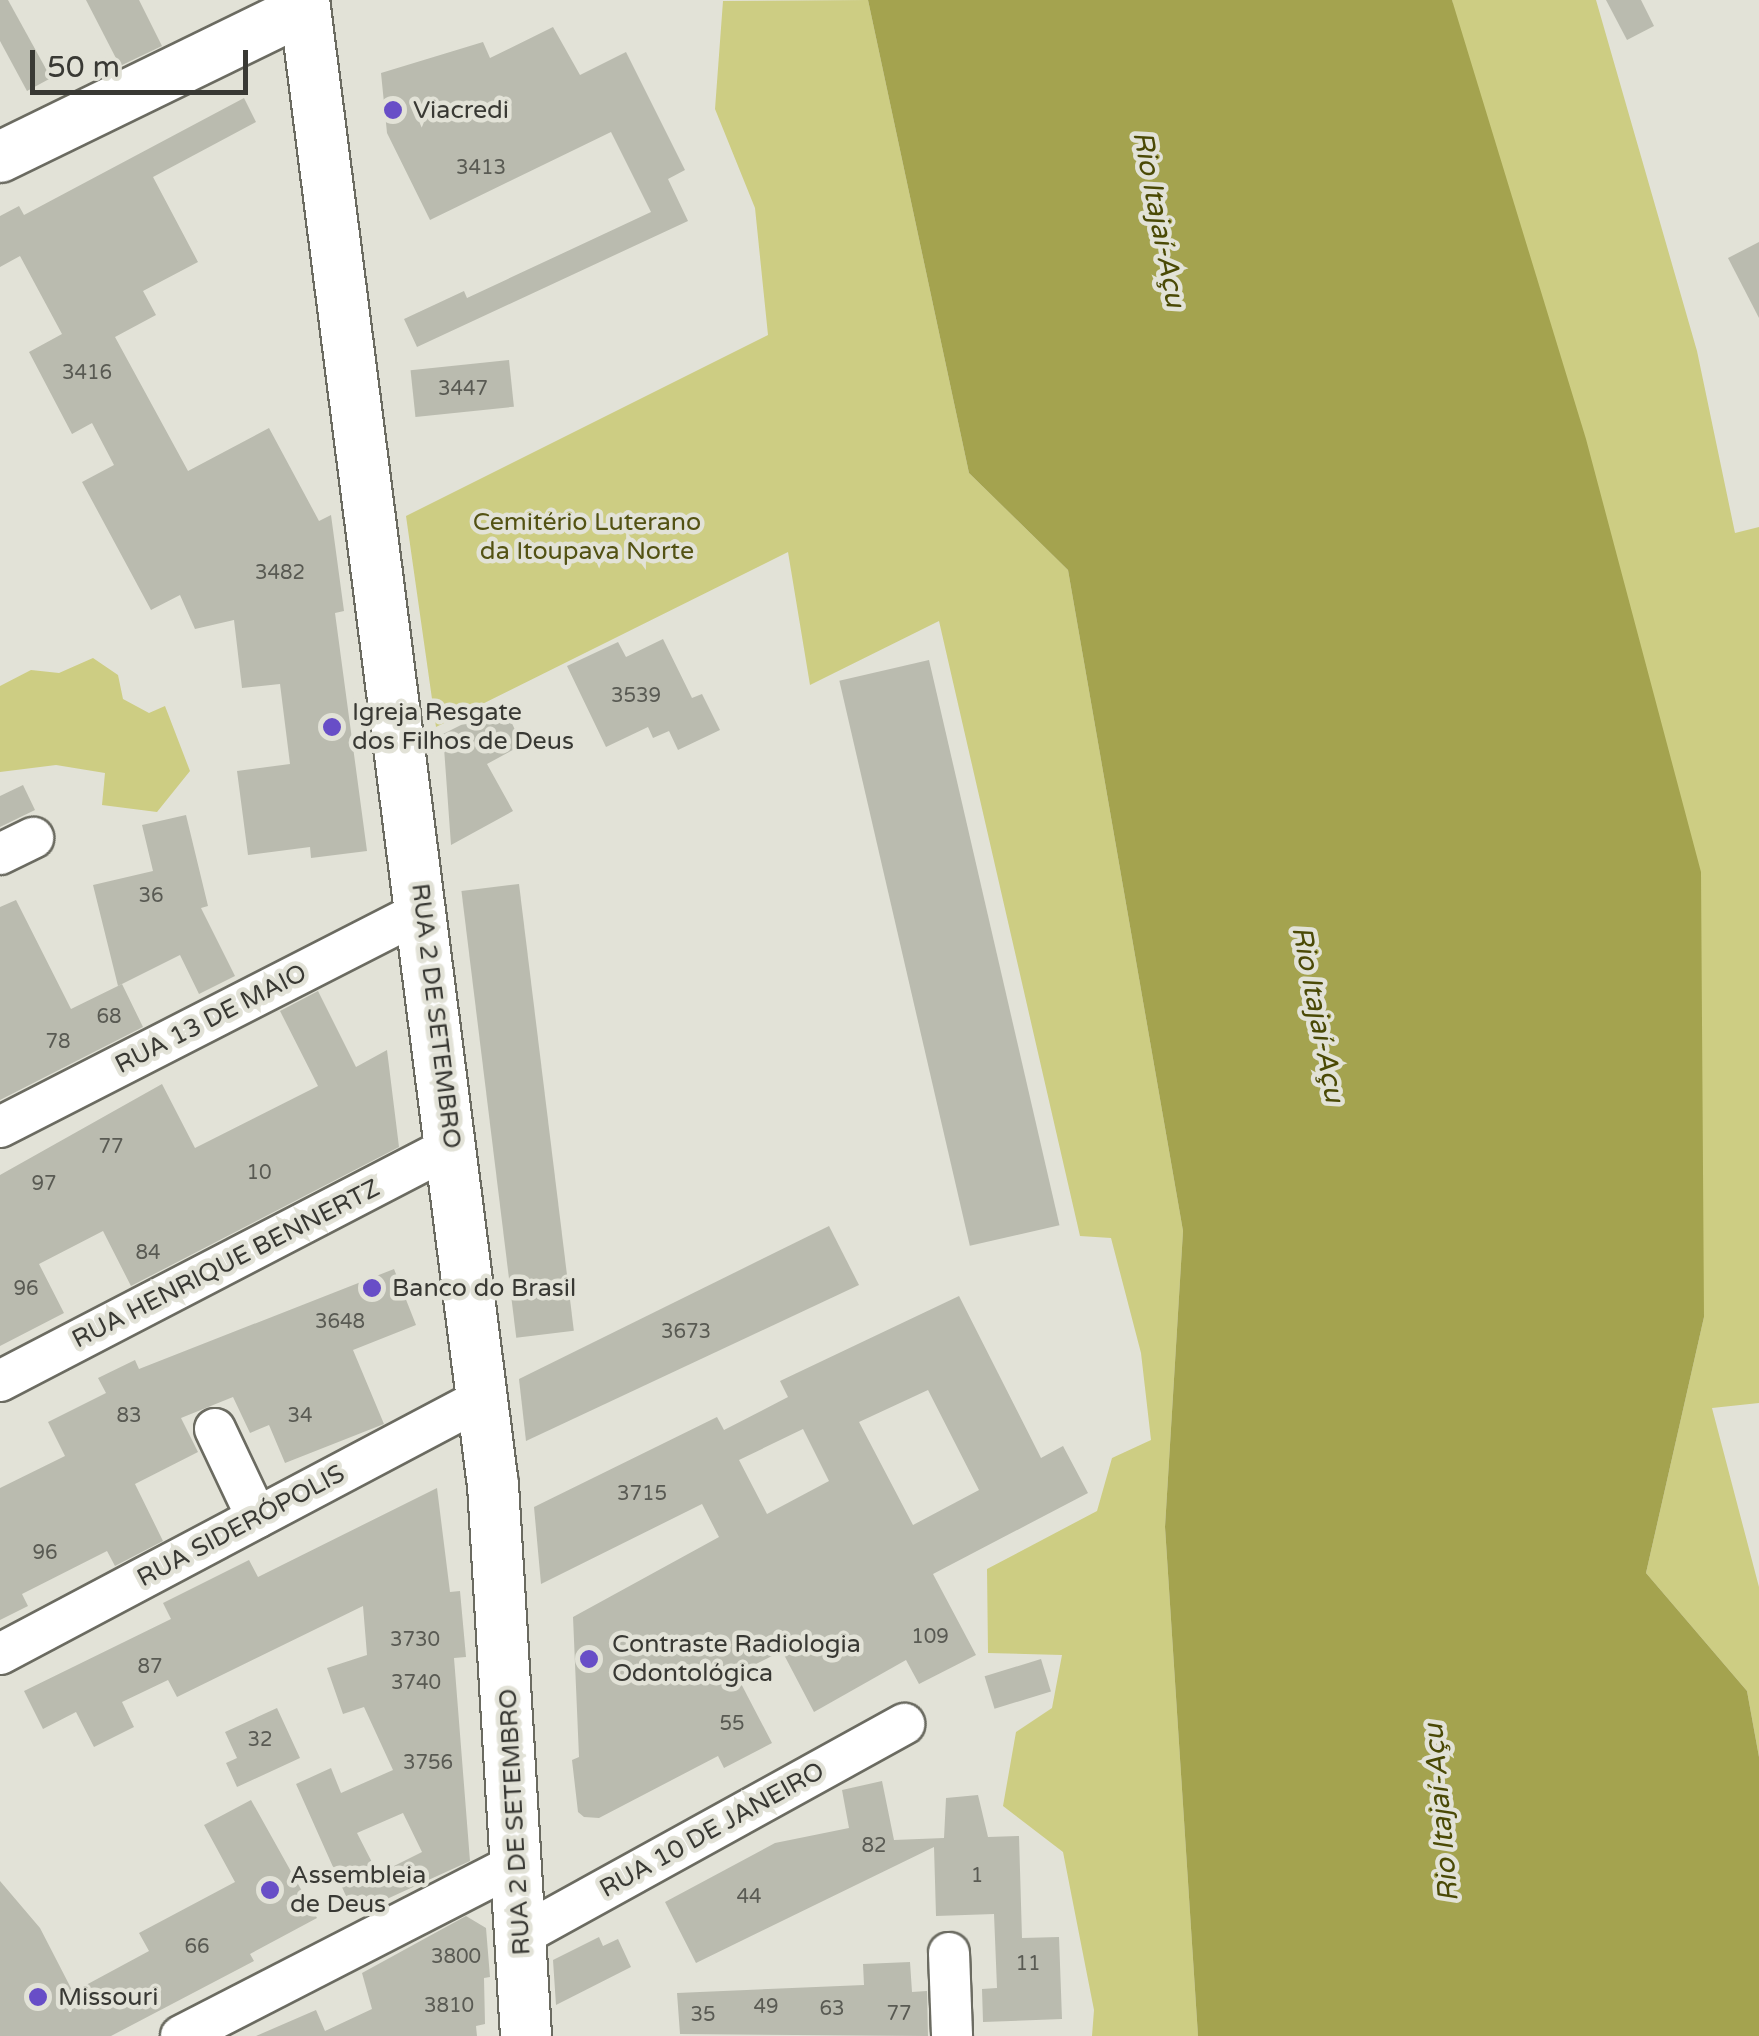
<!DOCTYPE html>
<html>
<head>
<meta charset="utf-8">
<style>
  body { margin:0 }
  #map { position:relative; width:1759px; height:2036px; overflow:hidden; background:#e2e2d7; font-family:"Varela Round",sans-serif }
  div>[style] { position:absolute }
  .green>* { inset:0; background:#cdcd83 }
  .water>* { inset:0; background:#a4a34f }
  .building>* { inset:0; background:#babbaf; transform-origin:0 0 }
  .roads { filter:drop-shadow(2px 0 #6b6b61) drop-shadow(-2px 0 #6b6b61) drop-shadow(0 2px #6b6b61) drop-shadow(0 -2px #6b6b61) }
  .minor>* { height:40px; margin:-20px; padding:0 20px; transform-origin:20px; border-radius:20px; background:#fff }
  .major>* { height:50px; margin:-25px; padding:0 25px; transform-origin:25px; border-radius:25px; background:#fff }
  .dots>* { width:28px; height:28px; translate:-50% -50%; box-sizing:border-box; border:5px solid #e2e2d7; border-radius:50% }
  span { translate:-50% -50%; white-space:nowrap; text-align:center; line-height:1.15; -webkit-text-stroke:9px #e2e2d7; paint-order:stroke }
  .number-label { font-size:20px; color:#595a53 }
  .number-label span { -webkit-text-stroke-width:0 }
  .poi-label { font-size:25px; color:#393934 }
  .left { translate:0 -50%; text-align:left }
  .park-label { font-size:25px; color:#535213 }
  .street-label { font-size:25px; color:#393934 }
  .water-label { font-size:28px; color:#4a4905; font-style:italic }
  .scale { position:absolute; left:30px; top:50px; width:218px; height:45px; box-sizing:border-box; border:5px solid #393934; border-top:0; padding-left:12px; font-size:30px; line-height:35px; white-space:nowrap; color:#393934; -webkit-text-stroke:8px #e2e2d7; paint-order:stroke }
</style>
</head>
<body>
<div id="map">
  <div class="green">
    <i style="clip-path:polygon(868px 0,969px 473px,1068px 570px,1183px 1231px,1165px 1527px,1198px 2036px,1092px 2036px,1094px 2010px,1063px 1852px,1003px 1806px,1016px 1732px,1052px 1708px,1062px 1655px,988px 1653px,987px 1569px,1097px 1511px,1112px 1458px,1151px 1440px,1141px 1353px,1111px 1238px,1080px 1236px,939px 621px,810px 685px,788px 552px,436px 727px,406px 516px,768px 335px,755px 208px,715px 109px,723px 1px)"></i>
    <i style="clip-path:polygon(1452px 0,1596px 0,1697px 351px,1735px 533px,1759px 527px,1759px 1403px,1712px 1408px,1759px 1587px,1759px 1757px,1747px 1691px,1646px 1573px,1704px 1317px)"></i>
    <i style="clip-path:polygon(93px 658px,118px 675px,123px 699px,149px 713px,165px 706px,190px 771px,157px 812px,102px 805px,105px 773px,56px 765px,0 772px,0 686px,31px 670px,59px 673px)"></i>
  </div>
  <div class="water">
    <i style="clip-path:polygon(868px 0,1452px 0,1586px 439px,1701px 872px,1704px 1317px,1646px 1573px,1747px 1691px,1759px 1757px,1759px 2036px,1198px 2036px,1165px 1527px,1183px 1231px,1068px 570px,969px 473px)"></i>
  </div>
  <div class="building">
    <i style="clip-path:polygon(0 0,8px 0,51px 78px,27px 91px,0 41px)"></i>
    <i style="clip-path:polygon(86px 0,139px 0,162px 46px,120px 66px)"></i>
    <i style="clip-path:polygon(1606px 0,1641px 0,1654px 26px,1627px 40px)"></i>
    <i style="clip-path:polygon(553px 27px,580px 75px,626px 52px,685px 170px,668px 179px,688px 221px,417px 347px,404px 319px,464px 291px,467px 298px,651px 212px,611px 132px,430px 220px,387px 133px,381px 73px,483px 42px,490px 58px)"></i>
    <i style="clip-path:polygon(244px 98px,256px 122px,153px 177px,198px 262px,143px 291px,156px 315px,115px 337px,188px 471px,269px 428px,319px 521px,331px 515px,344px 611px,335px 613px,367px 851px,311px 858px,310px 847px,248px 855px,237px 771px,290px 764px,280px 684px,242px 688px,234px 620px,195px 629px,180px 595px,151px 610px,82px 482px,114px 465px,92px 423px,72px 434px,29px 352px,62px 334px,20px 256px,0 267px,0 216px,19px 206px,24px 215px)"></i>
    <i style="clip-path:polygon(1759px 242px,1759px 318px,1728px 258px)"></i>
    <i style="left:509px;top:360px;width:47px;height:99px;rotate:84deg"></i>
    <i style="clip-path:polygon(663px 639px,692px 698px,702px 694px,720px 730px,678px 750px,669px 731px,653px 738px,648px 727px,606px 747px,567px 666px,618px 642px,626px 657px)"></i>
    <i style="left:929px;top:660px;width:580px;height:92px;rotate:77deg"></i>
    <i style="clip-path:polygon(503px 704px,522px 745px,487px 764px,513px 811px,451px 845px,443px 734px)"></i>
    <i style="clip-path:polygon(23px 785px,35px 810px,0 827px,0 796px)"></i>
    <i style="clip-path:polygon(186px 815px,208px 906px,201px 908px,235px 976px,199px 994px,180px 955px,118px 986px,93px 885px,153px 871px,142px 825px)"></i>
    <i style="left:519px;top:884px;width:450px;height:58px;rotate:83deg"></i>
    <i style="clip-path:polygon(16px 900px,71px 1009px,122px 984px,143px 1027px,0 1100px,0 907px)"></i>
    <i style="clip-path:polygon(318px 991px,356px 1067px,387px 1050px,399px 1147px,131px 1286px,103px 1231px,39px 1264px,64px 1313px,0 1346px,0 1175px,162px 1084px,195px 1148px,318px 1086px,280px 1011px)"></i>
    <i style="clip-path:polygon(829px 1226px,859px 1285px,526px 1441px,519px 1379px)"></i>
    <i style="clip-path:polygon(394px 1269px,416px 1325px,353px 1350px,384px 1424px,285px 1463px,269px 1425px,250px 1433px,233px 1397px,181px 1418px,198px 1452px,135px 1484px,163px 1541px,115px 1566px,107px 1551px,22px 1594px,28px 1606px,0 1620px,0 1488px,65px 1456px,48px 1422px,106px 1393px,98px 1378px,135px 1360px,139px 1369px)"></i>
    <i style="clip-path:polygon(evenodd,959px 1296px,1041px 1458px,1063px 1446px,1088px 1493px,933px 1574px,976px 1655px,919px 1684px,906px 1660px,814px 1712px,782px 1651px,736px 1674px,772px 1743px,724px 1768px,718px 1756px,599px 1818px,584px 1817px,578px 1812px,572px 1760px,579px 1757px,573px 1617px,719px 1537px,702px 1504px,541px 1584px,534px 1507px,717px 1417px,724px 1430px,788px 1397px,780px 1381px,959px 1296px,928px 1390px,979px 1490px,913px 1525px,859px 1422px,928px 1390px,959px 1296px,803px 1429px,829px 1481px,767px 1514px,739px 1460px,803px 1429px)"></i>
    <i style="clip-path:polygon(evenodd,437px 1488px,450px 1592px,460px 1591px,466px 1657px,454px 1658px,470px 1861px,354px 1914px,296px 1784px,331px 1768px,341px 1793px,393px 1770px,364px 1707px,343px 1714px,327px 1668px,367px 1655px,363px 1606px,177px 1697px,168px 1680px,122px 1702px,134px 1727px,94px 1747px,76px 1712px,43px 1729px,24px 1691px,171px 1619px,163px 1603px,249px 1560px,258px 1577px,437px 1488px,403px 1813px,422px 1852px,378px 1874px,357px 1833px,403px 1813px)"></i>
    <i style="left:1041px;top:1659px;width:34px;height:59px;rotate:73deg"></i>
    <i style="clip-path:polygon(277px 1708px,300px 1758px,237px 1787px,226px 1763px,237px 1758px,225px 1732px)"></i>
    <i style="clip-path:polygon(882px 1781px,894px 1840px,944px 1838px,946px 1798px,978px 1795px,988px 1837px,1019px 1836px,1022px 1938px,1059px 1937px,1062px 2019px,983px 2022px,982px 1989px,997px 1988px,994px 1914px,936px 1916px,934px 1847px,696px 1963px,665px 1902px,775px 1843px,849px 1828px,842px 1790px)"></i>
    <i style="clip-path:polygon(251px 1800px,317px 1918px,250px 1954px,254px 1961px,111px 2036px,0 2036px,0 1881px,40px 1928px,73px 1992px,149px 1951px,139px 1933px,235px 1882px,204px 1825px)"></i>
    <i style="clip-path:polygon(466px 1916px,486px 1928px,490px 1977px,484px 1978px,485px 2024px,476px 2026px,477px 2036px,256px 2036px,316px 2010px,325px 2031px,372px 2009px,362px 1973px)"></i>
    <i style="clip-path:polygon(599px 1937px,603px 1946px,618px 1939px,631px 1967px,556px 2005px,553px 1960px)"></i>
    <i style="clip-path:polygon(910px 1962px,912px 1992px,927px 1991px,928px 2036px,680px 2034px,677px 1993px,864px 1985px,863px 1964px)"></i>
  </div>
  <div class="roads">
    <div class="minor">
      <i style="left:0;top:854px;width:37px;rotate:-26deg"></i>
      <i style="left:0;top:1127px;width:475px;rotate:-27.1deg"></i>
      <i style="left:0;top:1381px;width:509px;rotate:-27.47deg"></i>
      <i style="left:215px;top:1429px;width:98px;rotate:64.7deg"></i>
      <i style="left:0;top:1654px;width:547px;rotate:-27.92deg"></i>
      <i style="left:520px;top:1936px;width:439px;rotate:-28.9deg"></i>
      <i style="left:949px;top:1953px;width:83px;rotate:87.9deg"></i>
      <i style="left:181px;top:2036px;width:379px;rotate:-27.2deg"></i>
    </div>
    <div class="major">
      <i style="left:304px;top:0;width:1497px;rotate:82.75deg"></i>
      <i style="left:493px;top:1485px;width:552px;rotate:86.57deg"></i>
      <i style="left:0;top:157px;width:339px;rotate:-26deg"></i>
    </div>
  </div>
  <div class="dots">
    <i style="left:393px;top:110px;background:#684ec7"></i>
    <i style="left:332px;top:727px;background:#684ec7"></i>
    <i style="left:372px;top:1288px;background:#684ec7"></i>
    <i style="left:589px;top:1659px;background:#684ec7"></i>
    <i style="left:270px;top:1890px;background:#684ec7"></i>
    <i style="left:38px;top:1997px;background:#684ec7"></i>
  </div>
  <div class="number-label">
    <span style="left:481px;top:168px">3413</span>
    <span style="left:87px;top:373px">3416</span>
    <span style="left:463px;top:389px">3447</span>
    <span style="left:280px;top:573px">3482</span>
    <span style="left:636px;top:696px">3539</span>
    <span style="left:151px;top:896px">36</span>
    <span style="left:109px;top:1017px">68</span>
    <span style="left:58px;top:1042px">78</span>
    <span style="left:111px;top:1147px">77</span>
    <span style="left:259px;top:1173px">10</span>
    <span style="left:44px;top:1184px">97</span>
    <span style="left:148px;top:1253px">84</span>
    <span style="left:26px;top:1289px">96</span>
    <span style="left:340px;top:1322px">3648</span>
    <span style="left:686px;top:1332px">3673</span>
    <span style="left:129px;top:1416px">83</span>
    <span style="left:300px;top:1416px">34</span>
    <span style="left:642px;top:1494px">3715</span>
    <span style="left:45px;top:1553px">96</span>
    <span style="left:930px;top:1637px">109</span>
    <span style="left:415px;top:1640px">3730</span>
    <span style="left:150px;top:1667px">87</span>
    <span style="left:416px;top:1683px">3740</span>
    <span style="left:732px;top:1724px">55</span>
    <span style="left:260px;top:1740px">32</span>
    <span style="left:428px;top:1763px">3756</span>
    <span style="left:874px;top:1846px">82</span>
    <span style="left:977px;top:1876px">1</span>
    <span style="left:749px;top:1897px">44</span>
    <span style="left:197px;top:1947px">66</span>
    <span style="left:456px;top:1957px">3800</span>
    <span style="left:1028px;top:1964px">11</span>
    <span style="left:449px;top:2006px">3810</span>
    <span style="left:766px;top:2007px">49</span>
    <span style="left:832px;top:2009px">63</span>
    <span style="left:899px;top:2014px">77</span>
    <span style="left:703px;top:2015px">35</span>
  </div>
  <div class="poi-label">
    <span class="left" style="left:413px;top:110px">Viacredi</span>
    <span class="left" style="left:352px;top:727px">Igreja Resgate<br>dos Filhos de Deus</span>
    <span class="left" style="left:392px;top:1288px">Banco do Brasil</span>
    <span class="left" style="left:612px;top:1659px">Contraste Radiologia<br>Odontológica</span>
    <span class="left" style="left:290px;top:1890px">Assembleia<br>de Deus</span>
    <span class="left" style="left:58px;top:1997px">Missouri</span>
  </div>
  <div class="park-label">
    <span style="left:587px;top:537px">Cemitério Luterano<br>da Itoupava Norte</span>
  </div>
  <div class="street-label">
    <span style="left:436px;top:1016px;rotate:83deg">RUA 2 DE SETEMBRO</span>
    <span style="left:211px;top:1019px;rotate:-27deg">RUA 13 DE MAIO</span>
    <span style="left:226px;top:1264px;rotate:-27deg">RUA HENRIQUE BENNERTZ</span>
    <span style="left:241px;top:1526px;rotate:-28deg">RUA SIDERÓPOLIS</span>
    <span style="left:515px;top:1822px;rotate:-93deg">RUA 2 DE SETEMBRO</span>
    <span style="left:712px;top:1830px;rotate:-29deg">RUA 10 DE JANEIRO</span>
  </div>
  <div class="water-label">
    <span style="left:1159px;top:219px;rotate:79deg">Rio Itajaí-Açu</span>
    <span style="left:1318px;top:1014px;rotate:79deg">Rio Itajaí-Açu</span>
    <span style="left:1441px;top:1813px;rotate:-95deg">Rio Itajaí-Açu</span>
  </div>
  <div class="scale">50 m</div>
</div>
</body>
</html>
